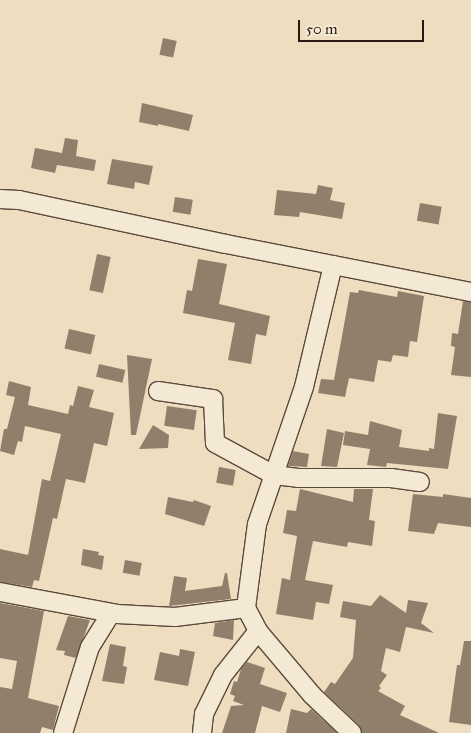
<!DOCTYPE html>
<html>
<head>
<meta charset="utf-8">
<style>
  body { margin:0 }
  #map { position:relative; width:471px; height:733px; overflow:hidden; background:#eeddbf; font-family:"IM FELL Great Primer",serif }
  div>[style] { position:absolute }
  .building>* { inset:0; background:#907f6b; transform-origin:0 0 }
  .roads { filter:drop-shadow(1px 0 #5b4a3c) drop-shadow(-1px 0 #5b4a3c) drop-shadow(0 1px #5b4a3c) drop-shadow(0 -1px #5b4a3c) }
  .minor>* { height:18px; margin:-9px; padding:0 9px; transform-origin:9px; border-radius:9px; background:#f4e9d5 }
  span { translate:-50% -50%; white-space:nowrap; text-align:center; line-height:1.15; -webkit-text-stroke:4.5px #f4e9d5; paint-order:stroke }
  .scale { position:absolute; left:298px; top:20px; width:126px; height:22px; box-sizing:border-box; border:2px solid #2a1910; border-top:0; padding-left:6px; font-size:15px; line-height:18px; white-space:nowrap; color:#2a1910; -webkit-text-stroke:4px #f4e9d5; paint-order:stroke }
</style>
</head>
<body>
<div id="map">
  <div class="building">
    <i style="left:163px;top:38px;width:14px;height:17px;rotate:12deg"></i>
    <i style="clip-path:polygon(142px 103px,193px 115px,189px 131px,158px 124px,158px 126px,139px 122px)"></i>
    <i style="clip-path:polygon(65px 138px,78px 140px,76px 156px,96px 160px,94px 171px,57px 165px,55px 173px,31px 168px,35px 148px,62px 153px)"></i>
    <i style="clip-path:polygon(112px 159px,153px 166px,149px 185px,135px 182px,134px 189px,107px 184px)"></i>
    <i style="clip-path:polygon(318px 185px,333px 188px,330px 200px,345px 203px,342px 219px,300px 212px,299px 217px,274px 215px,277px 190px,316px 194px)"></i>
    <i style="left:175px;top:197px;width:18px;height:15px;rotate:9deg"></i>
    <i style="left:420px;top:203px;width:22px;height:18px;rotate:10deg"></i>
    <i style="left:97px;top:254px;width:14px;height:37px;rotate:12deg"></i>
    <i style="clip-path:polygon(198px 259px,227px 264px,219px 304px,270px 316px,266px 336px,256px 334px,251px 364px,228px 360px,235px 323px,183px 313px,187px 290px,192px 291px)"></i>
    <i style="clip-path:polygon(359px 290px,397px 297px,398px 291px,424px 296px,417px 342px,410px 341px,408px 357px,393px 355px,391px 362px,378px 360px,374px 382px,349px 378px,345px 397px,318px 393px,321px 379px,334px 380px,350px 292px,358px 293px)"></i>
    <i style="clip-path:polygon(463px 301px,471px 302px,471px 377px,451px 375px,455px 347px,451px 346px,452px 333px,458px 334px)"></i>
    <i style="left:69px;top:329px;width:27px;height:20px;rotate:13deg"></i>
    <i style="clip-path:polygon(127px 355px,152px 359px,136px 435px,131px 435px)"></i>
    <i style="left:99px;top:364px;width:27px;height:13px;rotate:13deg"></i>
    <i style="clip-path:polygon(9px 381px,31px 387px,28px 405px,68px 414px,70px 405px,73px 406px,78px 386px,94px 390px,89px 407px,114px 413px,107px 446px,94px 443px,85px 483px,66px 479px,57px 519px,53px 518px,39px 581px,34px 580px,32px 587px,0 582px,0 549px,28px 555px,42px 479px,50px 481px,61px 434px,25px 426px,22px 442px,18px 441px,14px 455px,0 451px,4px 429px,7px 429px,15px 397px,6px 395px)"></i>
    <i style="left:167px;top:406px;width:30px;height:20px;rotate:8deg"></i>
    <i style="clip-path:polygon(438px 413px,457px 416px,448px 469px,387px 463px,386px 467px,367px 465px,370px 449px,343px 445px,345px 431px,368px 435px,370px 421px,402px 430px,399px 447px,429px 451px,429px 448px,434px 449px)"></i>
    <i style="clip-path:polygon(153px 425px,169px 435px,168px 448px,139px 449px)"></i>
    <i style="clip-path:polygon(327px 429px,344px 433px,337px 467px,321px 466px)"></i>
    <i style="clip-path:polygon(293px 451px,309px 454px,307px 467px,288px 466px)"></i>
    <i style="left:219px;top:467px;width:17px;height:16px;rotate:10deg"></i>
    <i style="clip-path:polygon(300px 489px,353px 502px,354px 489px,373px 489px,369px 520px,375px 521px,372px 546px,348px 542px,347px 547px,313px 541px,305px 580px,333px 585px,329px 604px,316px 602px,313px 620px,276px 614px,282px 578px,290px 580px,297px 536px,283px 533px,287px 510px,296px 511px)"></i>
    <i style="clip-path:polygon(413px 494px,443px 497px,443px 494px,471px 498px,471px 527px,438px 523px,434px 534px,408px 531px)"></i>
    <i style="clip-path:polygon(168px 497px,193px 502px,194px 500px,211px 506px,204px 526px,165px 514px)"></i>
    <i style="clip-path:polygon(83px 549px,99px 552px,98px 555px,104px 556px,102px 570px,81px 565px)"></i>
    <i style="left:125px;top:560px;width:17px;height:13px;rotate:10deg"></i>
    <i style="clip-path:polygon(225px 573px,227px 573px,231px 599px,169px 606px,174px 576px,187px 578px,185px 591px,222px 586px)"></i>
    <i style="clip-path:polygon(380px 595px,406px 613px,408px 600px,428px 603px,421px 623px,434px 633px,406px 627px,400px 652px,386px 648px,381px 671px,387px 675px,379px 686px,381px 688px,378px 691px,405px 706px,400px 715px,439px 733px,362px 733px,359px 725px,324px 692px,331px 682px,335px 684px,353px 658px,356px 620px,340px 617px,343px 601px,371px 606px)"></i>
    <i style="clip-path:polygon(0 603px,44px 611px,28px 698px,59px 706px,53px 730px,42px 727px,40px 733px,0 733px,0 687px,12px 689px,17px 661px,0 658px)"></i>
    <i style="clip-path:polygon(68px 616px,90px 620px,76px 658px,64px 655px,65px 651px,56px 650px)"></i>
    <i style="clip-path:polygon(234px 620px,233px 640px,213px 636px,215px 623px)"></i>
    <i style="clip-path:polygon(464px 641px,471px 641px,471px 725px,449px 722px,457px 665px,460px 665px)"></i>
    <i style="clip-path:polygon(110px 644px,126px 647px,123px 666px,127px 667px,124px 684px,102px 681px)"></i>
    <i style="clip-path:polygon(180px 649px,195px 652px,188px 686px,154px 680px,160px 652px,179px 656px)"></i>
    <i style="clip-path:polygon(247px 662px,265px 668px,260px 684px,287px 693px,280px 712px,262px 706px,255px 733px,222px 733px,231px 706px,244px 705px,233px 701px,235px 696px,230px 694px,234px 681px,237px 682px,241px 669px)"></i>
    <i style="clip-path:polygon(291px 709px,307px 713px,311px 709px,337px 733px,286px 733px)"></i>
  </div>
  <div class="roads">
    <div class="minor">
      <i style="left:0;top:199px;width:19px;rotate:3deg"></i>
      <i style="left:19px;top:200px;width:212px;rotate:12deg"></i>
      <i style="left:226px;top:244px;width:250px;rotate:11.1deg"></i>
      <i style="left:333px;top:265px;width:125px;rotate:103.4deg"></i>
      <i style="left:304px;top:387px;width:145px;rotate:108.9deg"></i>
      <i style="left:257px;top:524px;width:85px;rotate:97.5deg"></i>
      <i style="left:246px;top:608px;width:26px;rotate:62deg"></i>
      <i style="left:258px;top:631px;width:84px;rotate:49.8deg"></i>
      <i style="left:312px;top:695px;width:55px;rotate:43.5deg"></i>
      <i style="left:158px;top:391px;width:56px;rotate:8.3deg"></i>
      <i style="left:213px;top:399px;width:44px;rotate:87.4deg"></i>
      <i style="left:215px;top:443px;width:67px;rotate:28.5deg"></i>
      <i style="left:274px;top:475px;width:24px;rotate:7deg"></i>
      <i style="left:298px;top:478px;width:93px"></i>
      <i style="left:391px;top:478px;width:29px;rotate:8deg"></i>
      <i style="left:0;top:592px;width:119px;rotate:10.6deg"></i>
      <i style="left:117px;top:614px;width:58px;rotate:3deg"></i>
      <i style="left:175px;top:617px;width:72px;rotate:-7.2deg"></i>
      <i style="left:63px;top:733px;width:90px;rotate:-72.6deg"></i>
      <i style="left:90px;top:647px;width:40px;rotate:-58deg"></i>
      <i style="left:202px;top:733px;width:19px;rotate:-84deg"></i>
      <i style="left:204px;top:714px;width:43px;rotate:-64deg"></i>
      <i style="left:223px;top:675px;width:56px;rotate:-51.5deg"></i>
    </div>
  </div>
  <div class="scale">50 m</div>
</div>
</body>
</html>
